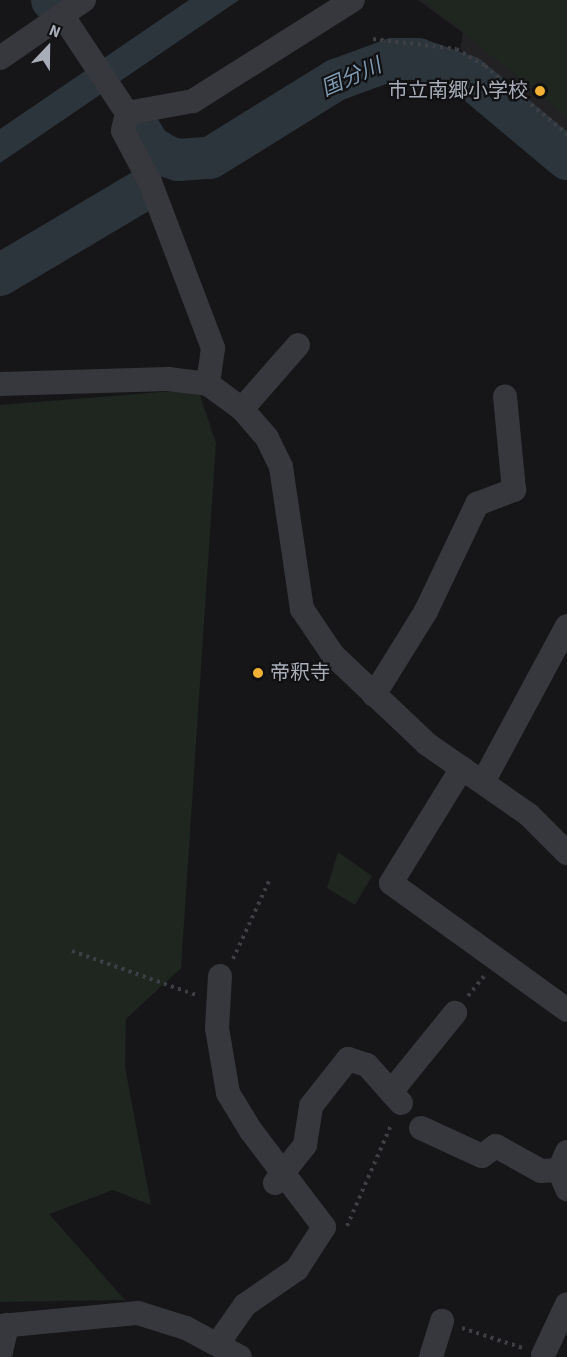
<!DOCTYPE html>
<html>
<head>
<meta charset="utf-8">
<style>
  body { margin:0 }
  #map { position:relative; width:567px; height:1357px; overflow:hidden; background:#161618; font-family:"Source Sans 3","Noto Sans JP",sans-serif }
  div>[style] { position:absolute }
  .built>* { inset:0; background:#222225 }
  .green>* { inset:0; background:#1e261f }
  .water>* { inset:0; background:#2c353c }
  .river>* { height:42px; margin:-21px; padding:0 21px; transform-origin:21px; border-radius:21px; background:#2c353c }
  .path>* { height:4px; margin-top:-2px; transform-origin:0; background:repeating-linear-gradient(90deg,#3d3f44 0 3px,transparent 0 7.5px) }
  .street>* { height:24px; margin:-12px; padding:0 12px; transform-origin:12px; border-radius:12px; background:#37383d }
  .dots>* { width:16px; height:16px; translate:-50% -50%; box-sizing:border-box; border:3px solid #111113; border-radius:50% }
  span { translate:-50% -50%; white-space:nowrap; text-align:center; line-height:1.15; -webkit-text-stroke:4.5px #111113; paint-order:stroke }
  .poi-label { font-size:20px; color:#a8adb8 }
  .right { translate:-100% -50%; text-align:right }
  .left { translate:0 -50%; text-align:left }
  .water-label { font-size:21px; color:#7f9bb3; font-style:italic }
  .north { position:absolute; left:18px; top:18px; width:60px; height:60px; -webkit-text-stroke:4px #111113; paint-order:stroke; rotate:22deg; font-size:16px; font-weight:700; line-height:24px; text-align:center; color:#a8adb8 }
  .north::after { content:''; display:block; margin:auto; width:21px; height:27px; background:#a8adb8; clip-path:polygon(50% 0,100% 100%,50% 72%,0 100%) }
</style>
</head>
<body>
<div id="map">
  <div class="built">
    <i style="clip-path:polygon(418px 0,567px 0,567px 132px,460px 49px,463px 33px)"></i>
  </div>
  <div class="green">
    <i style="clip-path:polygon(424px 0,567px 0,567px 118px)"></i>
    <i style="clip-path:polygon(198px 389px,216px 443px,181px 968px,126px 1019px,125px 1067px,151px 1205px,113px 1190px,49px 1214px,125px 1300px,0 1302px,0 405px)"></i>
    <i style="clip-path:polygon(338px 852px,372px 876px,355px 905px,327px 888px)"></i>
  </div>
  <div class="water">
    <i style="clip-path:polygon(189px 0,239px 0,0 163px,0 129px)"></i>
  </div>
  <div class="river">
    <i style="left:52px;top:0;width:1px;rotate:45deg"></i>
    <i style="left:136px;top:124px;width:26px;rotate:58deg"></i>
    <i style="left:150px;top:146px;width:19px;rotate:32deg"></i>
    <i style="left:166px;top:156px;width:13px;rotate:18deg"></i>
    <i style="left:178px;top:160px;width:32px;rotate:-4deg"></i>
    <i style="left:210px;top:158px;width:148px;rotate:-31.8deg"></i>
    <i style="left:336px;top:80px;width:61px;rotate:-20.2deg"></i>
    <i style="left:393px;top:59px;width:25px"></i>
    <i style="left:418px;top:59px;width:54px;rotate:19.4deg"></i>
    <i style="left:469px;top:77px;width:128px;rotate:39.9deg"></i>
    <i style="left:0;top:275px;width:166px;rotate:-30.7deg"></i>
  </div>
  <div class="path">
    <i style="left:373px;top:39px;width:84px;rotate:6.9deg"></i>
    <i style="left:456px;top:49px;width:34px;rotate:30deg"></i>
    <i style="left:485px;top:66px;width:107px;rotate:39.7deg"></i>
    <i style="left:72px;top:951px;width:132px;rotate:19.5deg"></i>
    <i style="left:233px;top:959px;width:86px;rotate:-65.2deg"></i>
    <i style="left:468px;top:996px;width:26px;rotate:-51deg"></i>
    <i style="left:347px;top:1226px;width:112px;rotate:-66.4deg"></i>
    <i style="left:462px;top:1328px;width:64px;rotate:18.2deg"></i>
  </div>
  <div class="street">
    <i style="left:62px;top:15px;width:118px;rotate:56.4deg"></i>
    <i style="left:127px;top:113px;width:18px;rotate:103deg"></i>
    <i style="left:123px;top:131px;width:58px;rotate:62.1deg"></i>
    <i style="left:150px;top:182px;width:178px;rotate:69.2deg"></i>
    <i style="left:213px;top:348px;width:36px;rotate:98deg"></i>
    <i style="left:208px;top:384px;width:42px;rotate:36.3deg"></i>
    <i style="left:242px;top:409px;width:38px;rotate:49deg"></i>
    <i style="left:267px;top:438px;width:32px;rotate:64deg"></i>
    <i style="left:281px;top:467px;width:144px;rotate:81.6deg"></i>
    <i style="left:302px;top:609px;width:55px;rotate:56deg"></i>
    <i style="left:333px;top:655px;width:129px;rotate:43.4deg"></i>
    <i style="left:427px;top:744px;width:124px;rotate:34.8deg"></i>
    <i style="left:529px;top:815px;width:54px;rotate:45deg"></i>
    <i style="left:0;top:58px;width:102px;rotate:-34.6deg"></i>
    <i style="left:127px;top:113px;width:67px;rotate:-10.3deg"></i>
    <i style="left:193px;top:101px;width:189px;rotate:-32.3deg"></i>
    <i style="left:0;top:384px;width:168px;rotate:-1.7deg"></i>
    <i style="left:168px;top:379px;width:40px;rotate:7.1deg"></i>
    <i style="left:242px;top:409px;width:85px;rotate:-48.8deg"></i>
    <i style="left:374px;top:695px;width:99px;rotate:-58.2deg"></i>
    <i style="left:426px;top:611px;width:119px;rotate:-64.5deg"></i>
    <i style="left:477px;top:504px;width:40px;rotate:-21deg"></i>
    <i style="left:514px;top:490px;width:94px;rotate:-95.5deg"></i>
    <i style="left:462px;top:768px;width:135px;rotate:121.7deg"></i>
    <i style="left:391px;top:883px;width:217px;rotate:35.8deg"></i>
    <i style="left:483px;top:782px;width:177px;rotate:-61.7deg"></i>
    <i style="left:391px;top:1092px;width:102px;rotate:-51deg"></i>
    <i style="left:421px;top:1128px;width:67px;rotate:24.7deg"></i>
    <i style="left:482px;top:1156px;width:17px;rotate:-36deg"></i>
    <i style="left:496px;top:1146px;width:51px;rotate:29.1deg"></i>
    <i style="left:541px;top:1171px;width:18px;rotate:-3deg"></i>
    <i style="left:567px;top:1152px;width:20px;rotate:114deg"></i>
    <i style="left:559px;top:1170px;width:21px;rotate:67deg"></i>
    <i style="left:275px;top:1183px;width:48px;rotate:-51.7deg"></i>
    <i style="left:305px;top:1145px;width:39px;rotate:-81deg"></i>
    <i style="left:311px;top:1106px;width:60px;rotate:-51.8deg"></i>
    <i style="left:348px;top:1059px;width:20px;rotate:18deg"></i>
    <i style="left:367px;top:1065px;width:51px;rotate:48.2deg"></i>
    <i style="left:0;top:1326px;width:139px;rotate:-5.4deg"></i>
    <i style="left:138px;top:1313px;width:50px;rotate:17.4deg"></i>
    <i style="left:186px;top:1328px;width:61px;rotate:28.2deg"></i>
    <i style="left:219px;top:1342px;width:45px;rotate:-54.9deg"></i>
    <i style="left:245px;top:1305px;width:63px;rotate:-34.7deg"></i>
    <i style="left:297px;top:1269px;width:50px;rotate:-57.3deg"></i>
    <i style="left:324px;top:1227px;width:121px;rotate:-127.2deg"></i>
    <i style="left:251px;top:1131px;width:44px;rotate:-121.2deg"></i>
    <i style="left:228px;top:1093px;width:66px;rotate:-99.6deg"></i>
    <i style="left:217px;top:1028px;width:52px;rotate:-86.7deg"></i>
    <i style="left:543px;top:1355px;width:56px;rotate:-64.8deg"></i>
    <i style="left:0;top:1356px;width:32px;rotate:-77deg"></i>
    <i style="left:431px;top:1357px;width:38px;rotate:-73deg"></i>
  </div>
  <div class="dots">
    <i style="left:540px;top:91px;background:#f2b134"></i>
    <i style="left:258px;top:673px;background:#f2b134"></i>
  </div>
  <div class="poi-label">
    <span class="right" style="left:528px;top:91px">市立南郷小学校</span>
    <span class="left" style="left:270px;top:673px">帝釈寺</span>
  </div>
  <div class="water-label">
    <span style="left:351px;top:77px;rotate:-24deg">国分川</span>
  </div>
  <div class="north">N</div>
</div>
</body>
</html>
